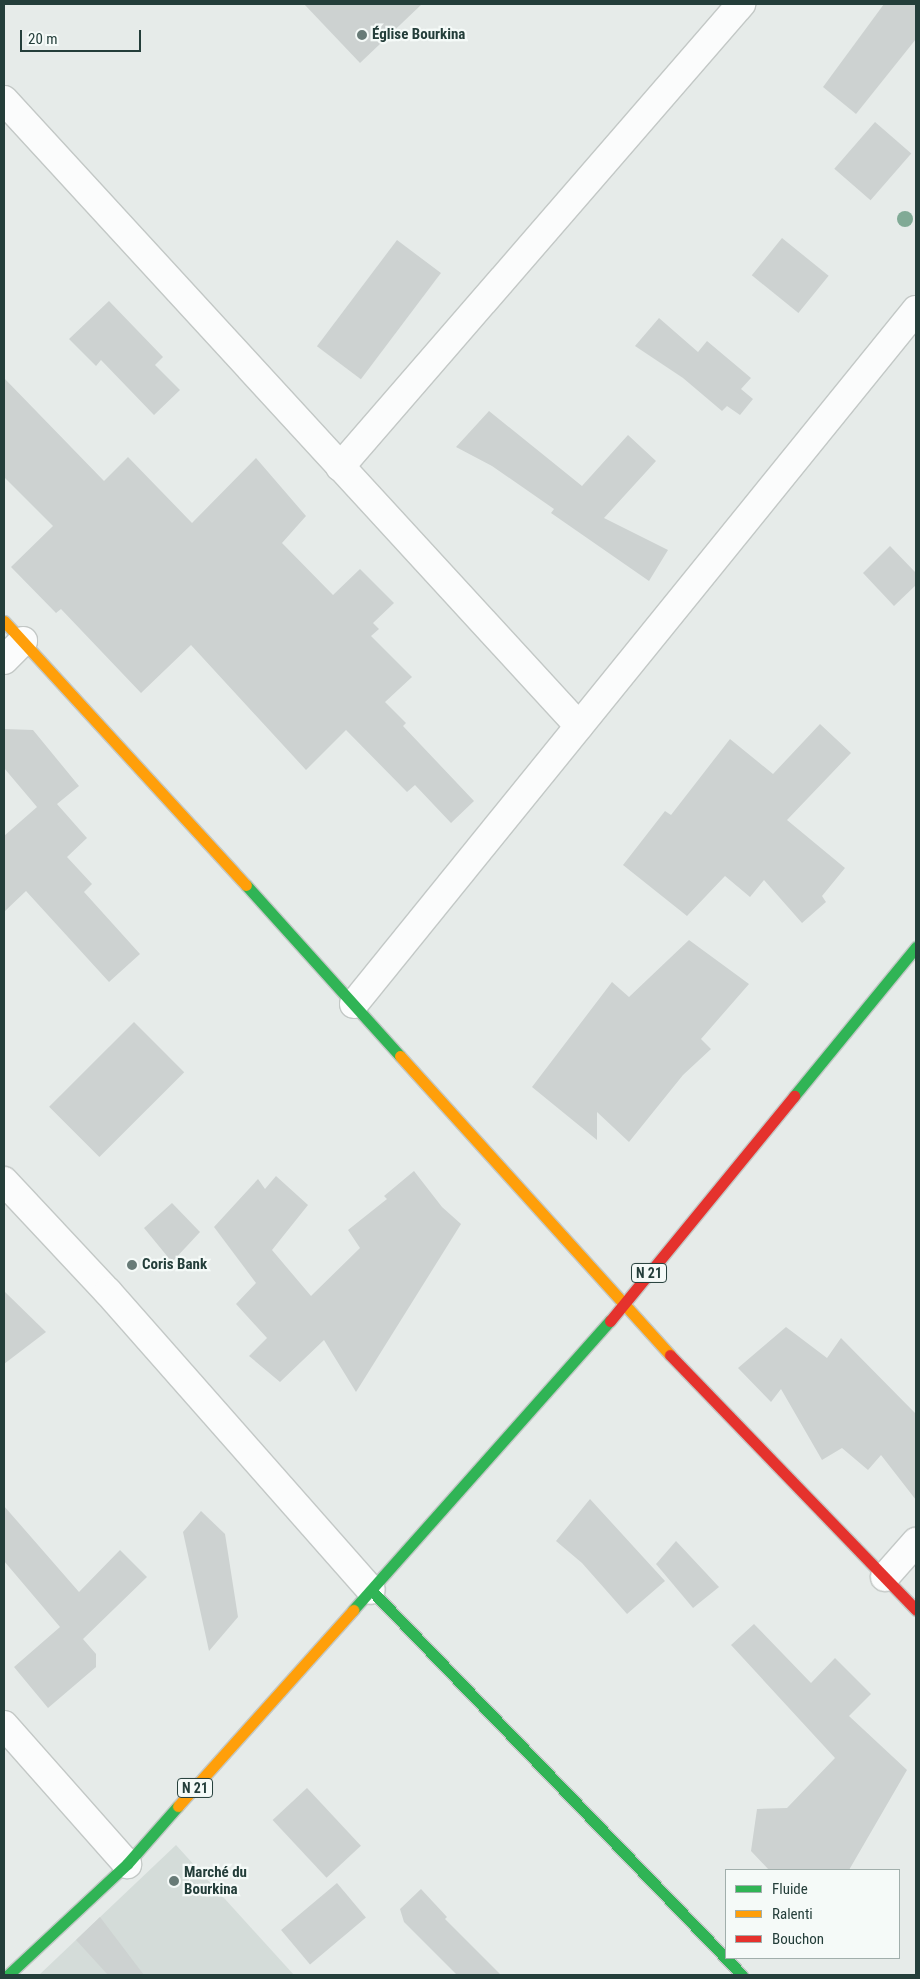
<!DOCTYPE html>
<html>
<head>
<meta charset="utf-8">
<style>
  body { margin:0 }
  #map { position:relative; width:920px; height:1979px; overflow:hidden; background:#e6ebe9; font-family:"Roboto Condensed",sans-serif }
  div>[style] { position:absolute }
  .built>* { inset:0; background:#d4dcd9 }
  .building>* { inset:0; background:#cdd2d1; transform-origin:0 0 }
  .roads { filter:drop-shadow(1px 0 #c3c8c6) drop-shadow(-1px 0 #c3c8c6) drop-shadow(0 1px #c3c8c6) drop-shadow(0 -1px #c3c8c6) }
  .street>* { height:28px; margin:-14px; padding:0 14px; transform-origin:14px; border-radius:14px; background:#fbfcfc }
  .fast>* { height:11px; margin:-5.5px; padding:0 5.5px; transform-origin:5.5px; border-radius:5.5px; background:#30b455 }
  .slow>* { height:11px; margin:-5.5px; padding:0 5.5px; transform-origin:5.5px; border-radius:5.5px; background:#ff9f0a }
  .jam>* { height:11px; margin:-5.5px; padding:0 5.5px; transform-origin:5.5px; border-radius:5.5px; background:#e5322d }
  .trees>* { width:16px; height:16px; margin:-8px; border-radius:50%; background:#81aa96 }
  .dots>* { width:14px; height:14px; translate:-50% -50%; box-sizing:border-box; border:2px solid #f5faf8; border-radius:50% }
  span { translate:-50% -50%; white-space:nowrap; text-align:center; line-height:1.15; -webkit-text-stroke:4.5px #f5faf8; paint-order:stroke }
  .shield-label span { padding:1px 4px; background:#f5faf8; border:1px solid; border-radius:4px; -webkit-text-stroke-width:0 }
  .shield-label { font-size:14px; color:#243e3a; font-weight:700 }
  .poi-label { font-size:15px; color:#243e3a; font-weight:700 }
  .left { translate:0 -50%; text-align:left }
  .frame { position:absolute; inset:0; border:5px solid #243e3a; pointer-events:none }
  .legend { position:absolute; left:725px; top:1869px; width:175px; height:90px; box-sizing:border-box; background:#f5faf8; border:1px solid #a1afac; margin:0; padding:6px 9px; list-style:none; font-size:15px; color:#243e3a }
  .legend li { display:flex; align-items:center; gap:10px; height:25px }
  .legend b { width:25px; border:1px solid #a1afac }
  .scale { position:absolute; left:20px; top:30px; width:121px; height:22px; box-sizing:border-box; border:2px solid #243e3a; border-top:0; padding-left:6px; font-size:15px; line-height:18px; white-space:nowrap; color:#243e3a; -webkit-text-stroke:4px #f5faf8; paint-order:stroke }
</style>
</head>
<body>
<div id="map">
  <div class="built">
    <i style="clip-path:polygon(176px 1845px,294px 1975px,39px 1975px)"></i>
  </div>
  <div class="building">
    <i style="clip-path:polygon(304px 4px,422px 4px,360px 63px)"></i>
    <i style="clip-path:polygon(884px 4px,916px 4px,916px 39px,856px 114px,823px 87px)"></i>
    <i style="left:875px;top:122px;width:48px;height:62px;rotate:41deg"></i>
    <i style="left:782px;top:238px;width:60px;height:48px;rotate:39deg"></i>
    <i style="left:397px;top:240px;width:55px;height:133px;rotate:37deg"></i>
    <i style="clip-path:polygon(109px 301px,163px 357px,155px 365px,180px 390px,154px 415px,101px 360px,96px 366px,69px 339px)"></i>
    <i style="clip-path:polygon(659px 318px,698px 352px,707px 341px,751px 378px,741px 389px,753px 399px,740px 415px,727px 406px,722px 411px,683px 378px,635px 346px)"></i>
    <i style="clip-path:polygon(4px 378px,104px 481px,128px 457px,192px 523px,256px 458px,306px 516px,282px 543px,333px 595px,360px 569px,394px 603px,373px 623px,379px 629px,371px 636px,412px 677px,385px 702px,406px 723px,403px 726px,474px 801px,451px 823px,415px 785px,407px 792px,346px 730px,306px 770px,191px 645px,141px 693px,61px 609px,56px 613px,11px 567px,53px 526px,4px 477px)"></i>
    <i style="clip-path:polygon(489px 411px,582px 486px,628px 435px,656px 461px,604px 518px,668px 550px,649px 581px,551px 513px,554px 509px,492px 466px,456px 447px)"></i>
    <i style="clip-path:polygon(890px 546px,916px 573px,916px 585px,894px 606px,863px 573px)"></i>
    <i style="clip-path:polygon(820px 724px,851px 753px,787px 820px,845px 868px,822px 896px,826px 902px,802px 923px,764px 880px,750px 897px,725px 876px,687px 916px,623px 865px,665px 811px,671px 815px,730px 739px,773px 774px)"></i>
    <i style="clip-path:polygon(4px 729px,33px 730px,79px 786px,57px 804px,87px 838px,67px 857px,92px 884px,84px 892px,140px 954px,109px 982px,26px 891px,4px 912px,4px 836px,37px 807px,4px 768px)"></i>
    <i style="clip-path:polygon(689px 940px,749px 984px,701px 1039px,711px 1049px,683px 1075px,629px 1142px,597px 1112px,597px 1140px,532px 1087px,612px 982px,629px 997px)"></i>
    <i style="left:134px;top:1022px;width:71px;height:120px;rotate:45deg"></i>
    <i style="clip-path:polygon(414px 1171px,442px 1207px,461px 1224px,356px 1392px,324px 1340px,280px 1382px,249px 1356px,267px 1338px,236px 1304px,256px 1283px,214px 1227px,258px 1179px,265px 1189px,276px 1176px,308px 1205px,272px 1250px,311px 1296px,360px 1248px,348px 1230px,387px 1199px,384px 1196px)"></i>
    <i style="clip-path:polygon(172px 1203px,200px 1232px,172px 1262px,144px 1228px)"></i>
    <i style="clip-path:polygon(4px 1291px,46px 1332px,4px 1364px)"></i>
    <i style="clip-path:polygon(786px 1327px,827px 1358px,841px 1338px,916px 1414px,916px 1500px,881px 1455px,868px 1470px,842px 1448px,822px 1460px,781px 1389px,771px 1402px,738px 1368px)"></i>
    <i style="clip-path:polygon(590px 1499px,665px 1581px,627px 1614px,582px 1563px,556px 1541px)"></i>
    <i style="clip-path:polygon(4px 1506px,79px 1592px,120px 1550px,147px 1577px,83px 1639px,96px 1654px,96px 1667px,48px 1708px,14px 1667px,60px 1627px,4px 1561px)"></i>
    <i style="clip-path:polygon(201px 1511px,225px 1534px,238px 1617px,209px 1651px,183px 1532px)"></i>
    <i style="clip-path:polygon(676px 1541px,719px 1587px,693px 1608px,656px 1564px)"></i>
    <i style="clip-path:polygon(754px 1624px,811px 1683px,835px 1658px,871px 1694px,849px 1716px,907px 1770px,849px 1870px,769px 1870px,751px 1851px,757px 1809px,787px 1808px,835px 1758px,731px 1645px)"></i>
    <i style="left:307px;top:1788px;width:79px;height:47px;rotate:47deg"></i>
    <i style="left:337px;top:1883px;width:45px;height:73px;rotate:50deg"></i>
    <i style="clip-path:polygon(421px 1889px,447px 1917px,445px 1919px,501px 1975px,457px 1975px,404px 1922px,400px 1909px)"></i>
    <i style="clip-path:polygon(100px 1917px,144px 1975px,108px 1975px,76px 1940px)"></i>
  </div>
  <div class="roads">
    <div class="street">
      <i style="left:4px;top:100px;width:850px;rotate:47.43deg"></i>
      <i style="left:340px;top:467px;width:613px;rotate:-49.1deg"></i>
      <i style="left:4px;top:660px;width:27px;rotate:-45deg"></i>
      <i style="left:354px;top:1004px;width:893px;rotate:-51deg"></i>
      <i style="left:4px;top:1181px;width:152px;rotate:46.9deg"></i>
      <i style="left:108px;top:1292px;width:397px;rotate:48.6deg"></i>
      <i style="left:885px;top:1577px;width:47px;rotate:-48.5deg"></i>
      <i style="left:4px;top:1725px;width:186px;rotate:48.5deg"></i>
    </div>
    <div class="fast">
      <i style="left:246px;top:885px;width:230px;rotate:48deg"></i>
      <i style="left:794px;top:1096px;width:193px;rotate:-50.7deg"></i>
      <i style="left:371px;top:1590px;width:535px;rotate:46.06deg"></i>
      <i style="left:353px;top:1610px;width:387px;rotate:-48.4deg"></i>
      <i style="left:8px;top:1975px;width:163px;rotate:-43deg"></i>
      <i style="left:127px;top:1864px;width:77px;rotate:-48.7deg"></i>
    </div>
    <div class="slow">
      <i style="left:4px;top:621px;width:358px;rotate:47.5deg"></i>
      <i style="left:400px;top:1056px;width:403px;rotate:47.9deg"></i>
      <i style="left:178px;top:1806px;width:263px;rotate:-48.2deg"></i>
    </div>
    <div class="jam">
      <i style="left:610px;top:1321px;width:291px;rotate:-50.7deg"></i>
      <i style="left:670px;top:1355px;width:354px;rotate:46deg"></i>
    </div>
  </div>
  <div class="trees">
    <i style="left:905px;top:219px"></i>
  </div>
  <div class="dots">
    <i style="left:362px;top:35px;background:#687b77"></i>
    <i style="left:132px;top:1265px;background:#687b77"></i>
    <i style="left:174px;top:1881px;background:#687b77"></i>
  </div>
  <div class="shield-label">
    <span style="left:649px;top:1273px">N 21</span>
    <span style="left:195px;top:1788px">N 21</span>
  </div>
  <div class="poi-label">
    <span class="left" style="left:372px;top:35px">Église Bourkina</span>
    <span class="left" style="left:142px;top:1265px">Coris Bank</span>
    <span class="left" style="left:184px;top:1881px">Marché du<br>Bourkina</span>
  </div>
  <div class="frame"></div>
  <ul class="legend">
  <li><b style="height:6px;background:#30b455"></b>Fluide</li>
  <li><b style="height:6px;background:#ff9f0a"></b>Ralenti</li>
  <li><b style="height:6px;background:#e5322d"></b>Bouchon</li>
  </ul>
  <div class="scale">20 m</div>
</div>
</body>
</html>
